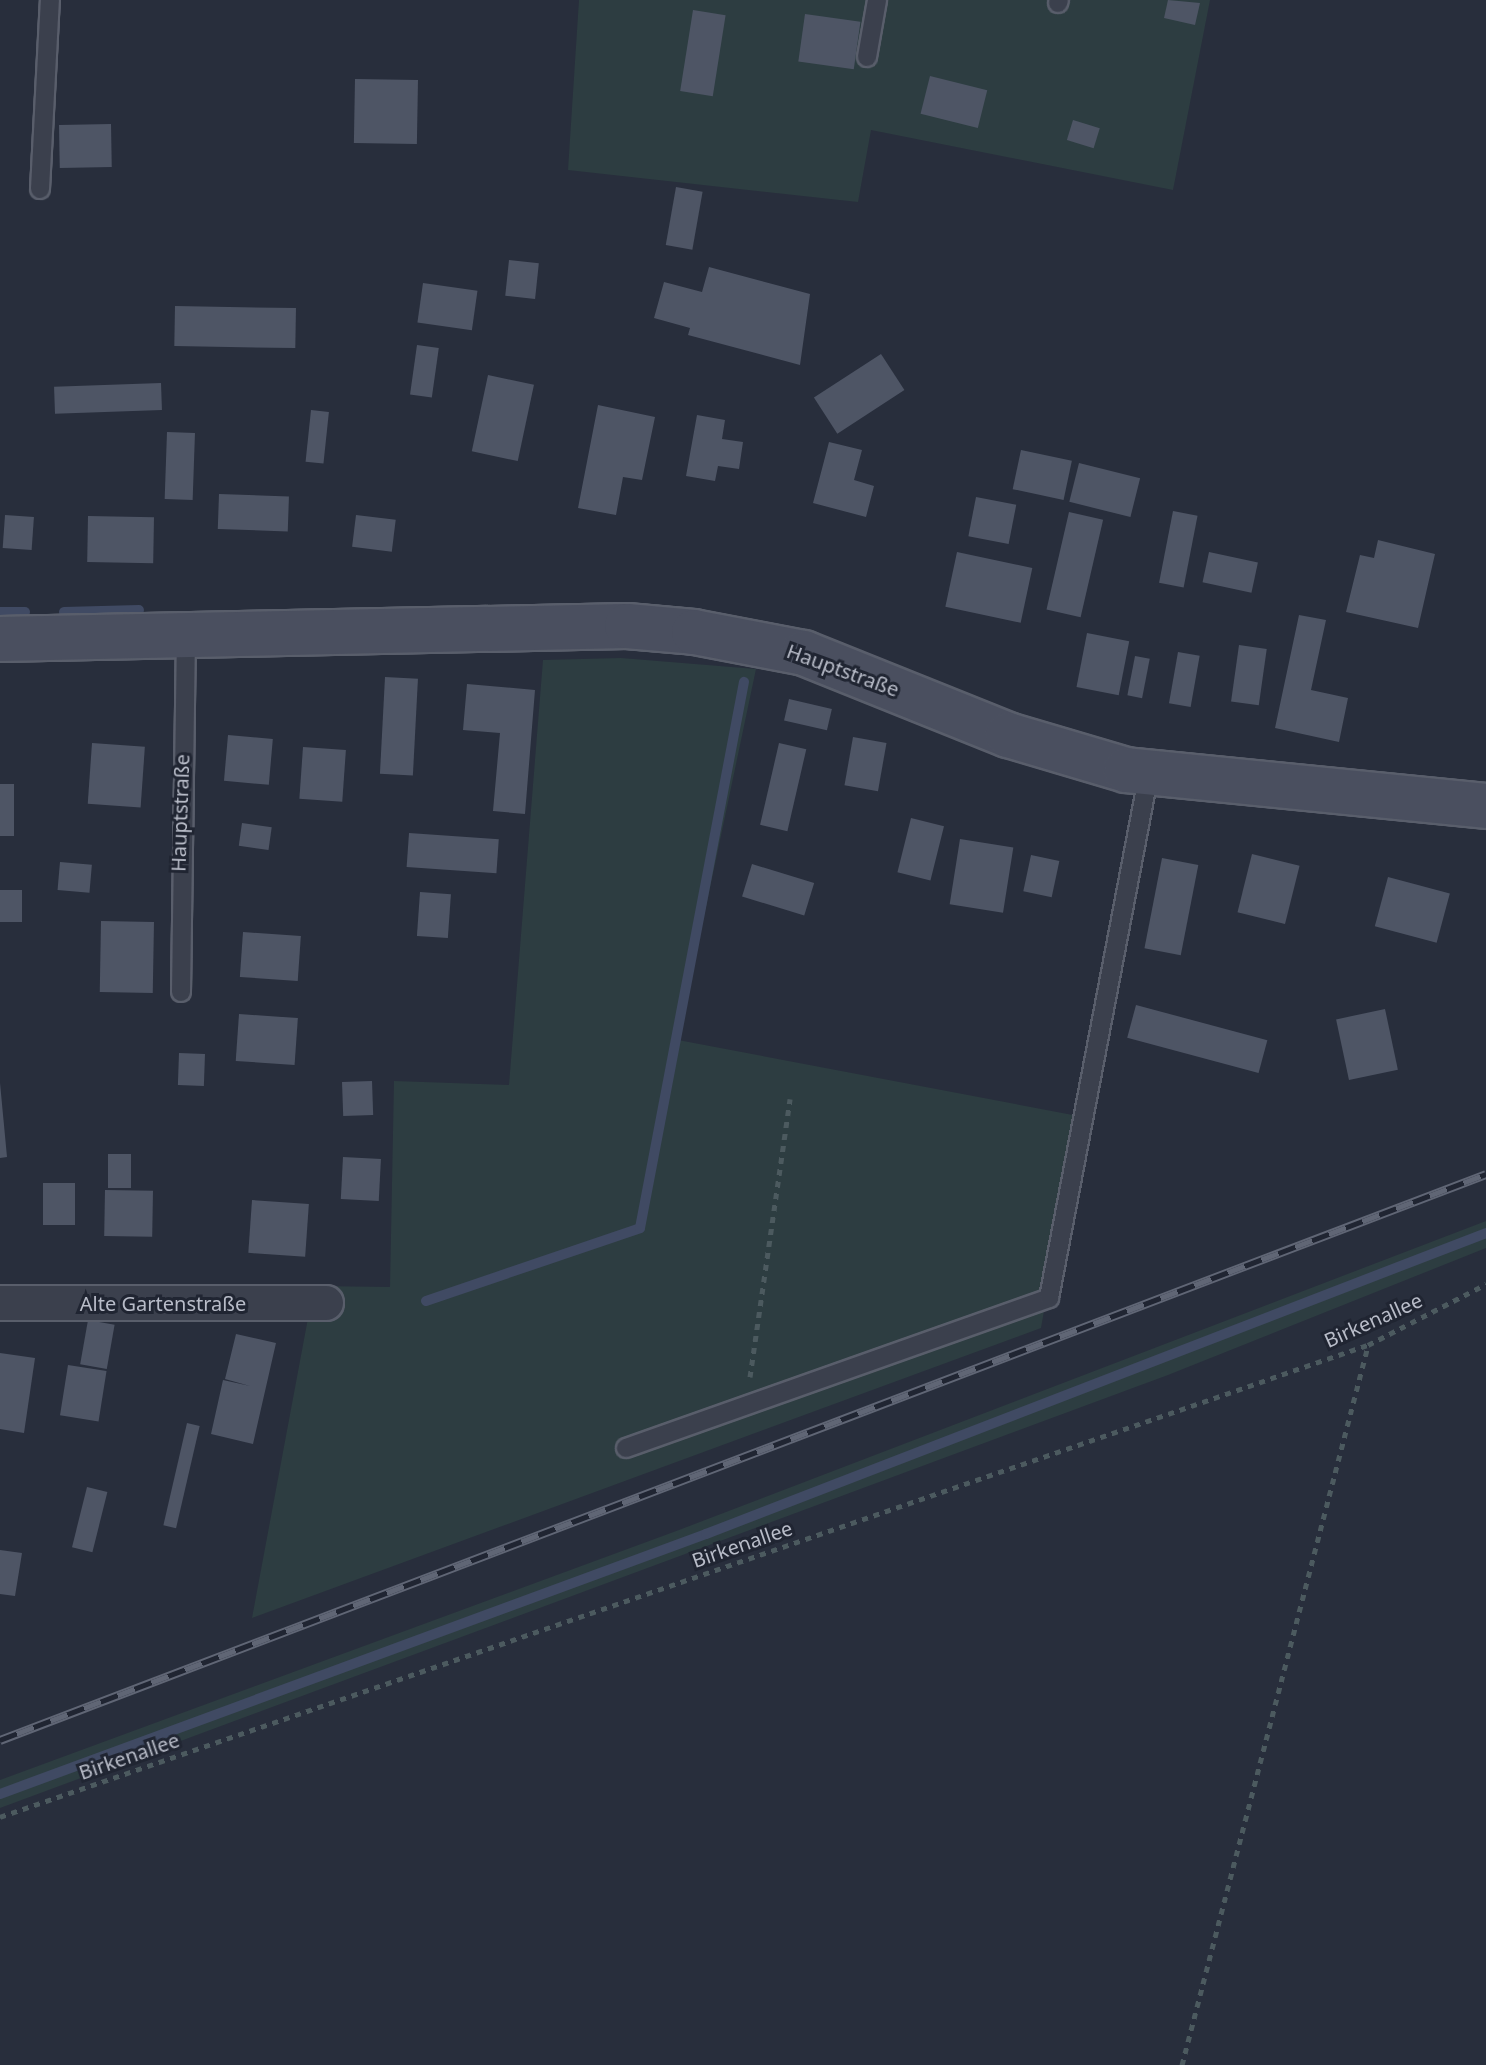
<!DOCTYPE html>
<html>
<head>
<meta charset="utf-8">
<style>
  body { margin:0 }
  #map { position:relative; width:1486px; height:2065px; overflow:hidden; background:#282e3c; font-family:"Noto Sans",sans-serif }
  div>[style] { position:absolute }
  .green>* { inset:0; background:#2d3d41 }
  .stream>* { height:10px; margin:-5px; padding:0 5px; transform-origin:5px; border-radius:5px; background:#404a63 }
  .building>* { inset:0; background:#4e5565; transform-origin:0 0 }
  .path>* { height:5px; margin-top:-2.5px; transform-origin:0; background:repeating-linear-gradient(90deg,#4c5a5f 0 6px,transparent 0 12px) }
  .roads { filter:drop-shadow(2px 0 #595e6b) drop-shadow(-2px 0 #595e6b) drop-shadow(0 2px #595e6b) drop-shadow(0 -2px #595e6b) }
  .lane>* { height:18px; margin:-9px; padding:0 9px; transform-origin:9px; border-radius:9px; background:#3b404d }
  .street>* { height:34px; margin:-17px; padding:0 17px; transform-origin:17px; border-radius:17px; background:#3b404d }
  .secondary>* { height:44px; margin:-22px; padding:0 22px; transform-origin:22px; border-radius:22px; background:#4a4f5f }
  .rail>* { height:9px; margin-top:-4.5px; transform-origin:0; background:repeating-linear-gradient(90deg,#202532 0 18px,#606675 0 36px); box-sizing:border-box; border-block:2px solid #606675 }
  span { translate:-50% -50%; white-space:nowrap; text-align:center; line-height:1.15; -webkit-text-stroke:6px #202532; paint-order:stroke }
  .street-label { font-size:20px; color:#b8bcc8 }
</style>
</head>
<body>
<div id="map">
  <div class="green">
    <i style="clip-path:polygon(579px 0,1210px 0,1173px 190px,871px 130px,858px 202px,568px 170px)"></i>
    <i style="clip-path:polygon(621px 658px,756px 669px,678px 1040px,1078px 1116px,1041px 1328px,252px 1618px,314px 1286px,390px 1287px,394px 1081px,509px 1085px,543px 660px)"></i>
    <i style="clip-path:polygon(1486px 1221px,1486px 1248px,1168px 1375px,0 1808px,0 1780px,679px 1530px)"></i>
  </div>
  <div class="stream">
    <i style="left:0;top:612px;width:25px"></i>
    <i style="left:64px;top:612px;width:75px;rotate:-1.5deg"></i>
    <i style="left:426px;top:1301px;width:226px;rotate:-18.8deg"></i>
    <i style="left:640px;top:1228px;width:556px;rotate:-79.22deg"></i>
    <i style="left:0;top:1794px;width:752px;rotate:-20.22deg"></i>
    <i style="left:706px;top:1534px;width:836px;rotate:-21.1deg"></i>
  </div>
  <div class="building">
    <i style="clip-path:polygon(1168px 0,1200px 3px,1195px 25px,1164px 18px)"></i>
    <i style="left:693px;top:10px;width:33px;height:82px;rotate:9deg"></i>
    <i style="left:805px;top:14px;width:56px;height:48px;rotate:8deg"></i>
    <i style="left:930px;top:76px;width:59px;height:39px;rotate:14deg"></i>
    <i style="left:355px;top:79px;width:63px;height:64px;rotate:1deg"></i>
    <i style="left:1073px;top:120px;width:28px;height:21px;rotate:17deg"></i>
    <i style="left:111px;top:124px;width:43px;height:52px;rotate:89deg"></i>
    <i style="left:676px;top:187px;width:27px;height:59px;rotate:10deg"></i>
    <i style="left:509px;top:260px;width:30px;height:36px;rotate:6deg"></i>
    <i style="clip-path:polygon(709px 267px,810px 294px,800px 365px,688px 335px,690px 328px,654px 318px,664px 282px,702px 292px)"></i>
    <i style="left:423px;top:283px;width:55px;height:40px;rotate:8deg"></i>
    <i style="left:175px;top:306px;width:121px;height:40px;rotate:1deg"></i>
    <i style="left:417px;top:345px;width:22px;height:50px;rotate:8deg"></i>
    <i style="left:881px;top:354px;width:43px;height:80px;rotate:57deg"></i>
    <i style="left:488px;top:375px;width:47px;height:78px;rotate:12deg"></i>
    <i style="left:161px;top:383px;width:27px;height:107px;rotate:88deg"></i>
    <i style="clip-path:polygon(598px 405px,655px 417px,642px 480px,623px 477px,616px 515px,578px 508px)"></i>
    <i style="left:311px;top:410px;width:18px;height:52px;rotate:6deg"></i>
    <i style="clip-path:polygon(697px 415px,725px 420px,722px 439px,743px 442px,739px 469px,718px 466px,715px 481px,686px 476px)"></i>
    <i style="left:167px;top:432px;width:28px;height:67px;rotate:2deg"></i>
    <i style="clip-path:polygon(829px 442px,862px 450px,854px 480px,874px 486px,866px 517px,813px 503px)"></i>
    <i style="left:1021px;top:450px;width:52px;height:40px;rotate:12deg"></i>
    <i style="left:1079px;top:463px;width:63px;height:40px;rotate:14deg"></i>
    <i style="left:219px;top:494px;width:70px;height:35px;rotate:2deg"></i>
    <i style="left:976px;top:497px;width:41px;height:40px;rotate:11deg"></i>
    <i style="left:1173px;top:511px;width:25px;height:73px;rotate:11deg"></i>
    <i style="left:1069px;top:512px;width:35px;height:100px;rotate:13deg"></i>
    <i style="left:5px;top:515px;width:29px;height:33px;rotate:4deg"></i>
    <i style="left:356px;top:515px;width:40px;height:32px;rotate:7deg"></i>
    <i style="left:88px;top:516px;width:66px;height:46px;rotate:1deg"></i>
    <i style="clip-path:polygon(1378px 540px,1435px 554px,1418px 628px,1346px 612px,1360px 555px,1374px 558px)"></i>
    <i style="left:957px;top:552px;width:77px;height:56px;rotate:12deg"></i>
    <i style="left:1209px;top:552px;width:50px;height:31px;rotate:12deg"></i>
    <i style="clip-path:polygon(1299px 615px,1326px 620px,1311px 690px,1348px 698px,1339px 742px,1275px 728px)"></i>
    <i style="left:1087px;top:633px;width:43px;height:55px;rotate:11deg"></i>
    <i style="left:1239px;top:645px;width:28px;height:57px;rotate:8deg"></i>
    <i style="left:1178px;top:652px;width:22px;height:52px;rotate:10deg"></i>
    <i style="left:1135px;top:656px;width:15px;height:40px;rotate:11deg"></i>
    <i style="left:385px;top:677px;width:33px;height:97px;rotate:3deg"></i>
    <i style="clip-path:polygon(467px 684px,535px 690px,525px 814px,493px 811px,500px 733px,463px 730px)"></i>
    <i style="left:789px;top:699px;width:44px;height:22px;rotate:13deg"></i>
    <i style="left:228px;top:735px;width:45px;height:46px;rotate:5deg"></i>
    <i style="left:853px;top:737px;width:34px;height:49px;rotate:10deg"></i>
    <i style="left:92px;top:743px;width:53px;height:61px;rotate:4deg"></i>
    <i style="left:779px;top:743px;width:28px;height:84px;rotate:13deg"></i>
    <i style="left:303px;top:747px;width:43px;height:52px;rotate:4deg"></i>
    <i style="left:0;top:784px;width:14px;height:52px"></i>
    <i style="left:911px;top:818px;width:34px;height:56px;rotate:14deg"></i>
    <i style="left:242px;top:823px;width:30px;height:23px;rotate:8deg"></i>
    <i style="left:409px;top:833px;width:90px;height:34px;rotate:4deg"></i>
    <i style="left:960px;top:839px;width:54px;height:66px;rotate:9deg"></i>
    <i style="left:1252px;top:854px;width:49px;height:60px;rotate:14deg"></i>
    <i style="left:1031px;top:855px;width:29px;height:37px;rotate:12deg"></i>
    <i style="left:1162px;top:858px;width:37px;height:92px;rotate:11deg"></i>
    <i style="left:60px;top:862px;width:32px;height:28px;rotate:5deg"></i>
    <i style="left:752px;top:864px;width:65px;height:34px;rotate:17deg"></i>
    <i style="left:1388px;top:877px;width:64px;height:51px;rotate:15deg"></i>
    <i style="left:0;top:890px;width:22px;height:32px"></i>
    <i style="left:420px;top:892px;width:31px;height:44px;rotate:4deg"></i>
    <i style="left:101px;top:921px;width:53px;height:71px;rotate:1deg"></i>
    <i style="left:243px;top:932px;width:58px;height:45px;rotate:4deg"></i>
    <i style="left:1136px;top:1005px;width:136px;height:34px;rotate:15deg"></i>
    <i style="left:1385px;top:1009px;width:62px;height:50px;rotate:78deg"></i>
    <i style="left:239px;top:1014px;width:59px;height:47px;rotate:4deg"></i>
    <i style="left:179px;top:1053px;width:26px;height:32px;rotate:2deg"></i>
    <i style="left:372px;top:1081px;width:34px;height:30px;rotate:88deg"></i>
    <i style="clip-path:polygon(0 1083px,7px 1157px,0 1158px)"></i>
    <i style="left:108px;top:1154px;width:23px;height:34px"></i>
    <i style="left:343px;top:1157px;width:38px;height:42px;rotate:3deg"></i>
    <i style="left:43px;top:1183px;width:32px;height:42px"></i>
    <i style="left:105px;top:1190px;width:48px;height:46px;rotate:1deg"></i>
    <i style="left:252px;top:1200px;width:57px;height:53px;rotate:4deg"></i>
    <i style="left:88px;top:1320px;width:27px;height:45px;rotate:10deg"></i>
    <i style="clip-path:polygon(236px 1334px,276px 1343px,253px 1444px,211px 1434px,223px 1380px,250px 1386px,225px 1379px)"></i>
    <i style="clip-path:polygon(0 1353px,35px 1358px,24px 1433px,0 1429px)"></i>
    <i style="left:68px;top:1365px;width:39px;height:51px;rotate:9deg"></i>
    <i style="left:187px;top:1423px;width:13px;height:105px;rotate:13deg"></i>
    <i style="left:87px;top:1487px;width:21px;height:62px;rotate:14deg"></i>
    <i style="clip-path:polygon(0 1550px,22px 1553px,15px 1596px,0 1594px)"></i>
  </div>
  <div class="path">
    <i style="left:750px;top:1377px;width:281px;rotate:-81.8deg"></i>
    <i style="left:0;top:1817px;width:1447px;rotate:-19.04deg"></i>
    <i style="left:1368px;top:1345px;width:133px;rotate:-27.3deg"></i>
    <i style="left:1182px;top:2065px;width:743px;rotate:-75.5deg"></i>
  </div>
  <div class="roads">
    <div class="lane">
      <i style="left:1058px;top:3px;width:3px;rotate:-72deg"></i>
      <i style="left:867px;top:57px;width:58px;rotate:-80deg"></i>
      <i style="left:40px;top:189px;width:189px;rotate:-87deg"></i>
      <i style="left:181px;top:992px;width:357px;rotate:-89.2deg"></i>
      <i style="left:626px;top:1448px;width:449px;rotate:-19.5deg"></i>
      <i style="left:1049px;top:1298px;width:534px;rotate:-79.22deg"></i>
    </div>
    <div class="street">
      <i style="left:0;top:1303px;width:326px"></i>
    </div>
    <div class="secondary">
      <i style="left:0;top:639px;width:627px;rotate:-1.19deg"></i>
      <i style="left:627px;top:626px;width:67px;rotate:5.1deg"></i>
      <i style="left:694px;top:632px;width:112px;rotate:10.8deg"></i>
      <i style="left:804px;top:653px;width:220px;rotate:21.9deg"></i>
      <i style="left:1008px;top:735px;width:123px;rotate:16.5deg"></i>
      <i style="left:1126px;top:770px;width:362px;rotate:5.7deg"></i>
    </div>
  </div>
  <div class="rail">
    <i style="left:0;top:1740px;width:1590px;rotate:-20.85deg"></i>
  </div>
  <div class="street-label">
    <span style="left:843px;top:670px;rotate:20deg">Hauptstraße</span>
    <span style="left:180px;top:813px;rotate:-88deg">Hauptstraße</span>
    <span style="left:163px;top:1303px">Alte Gartenstraße</span>
    <span style="left:1373px;top:1320px;rotate:-24deg">Birkenallee</span>
    <span style="left:742px;top:1544px;rotate:-19deg">Birkenallee</span>
    <span style="left:129px;top:1756px;rotate:-19deg">Birkenallee</span>
  </div>
</div>
</body>
</html>
